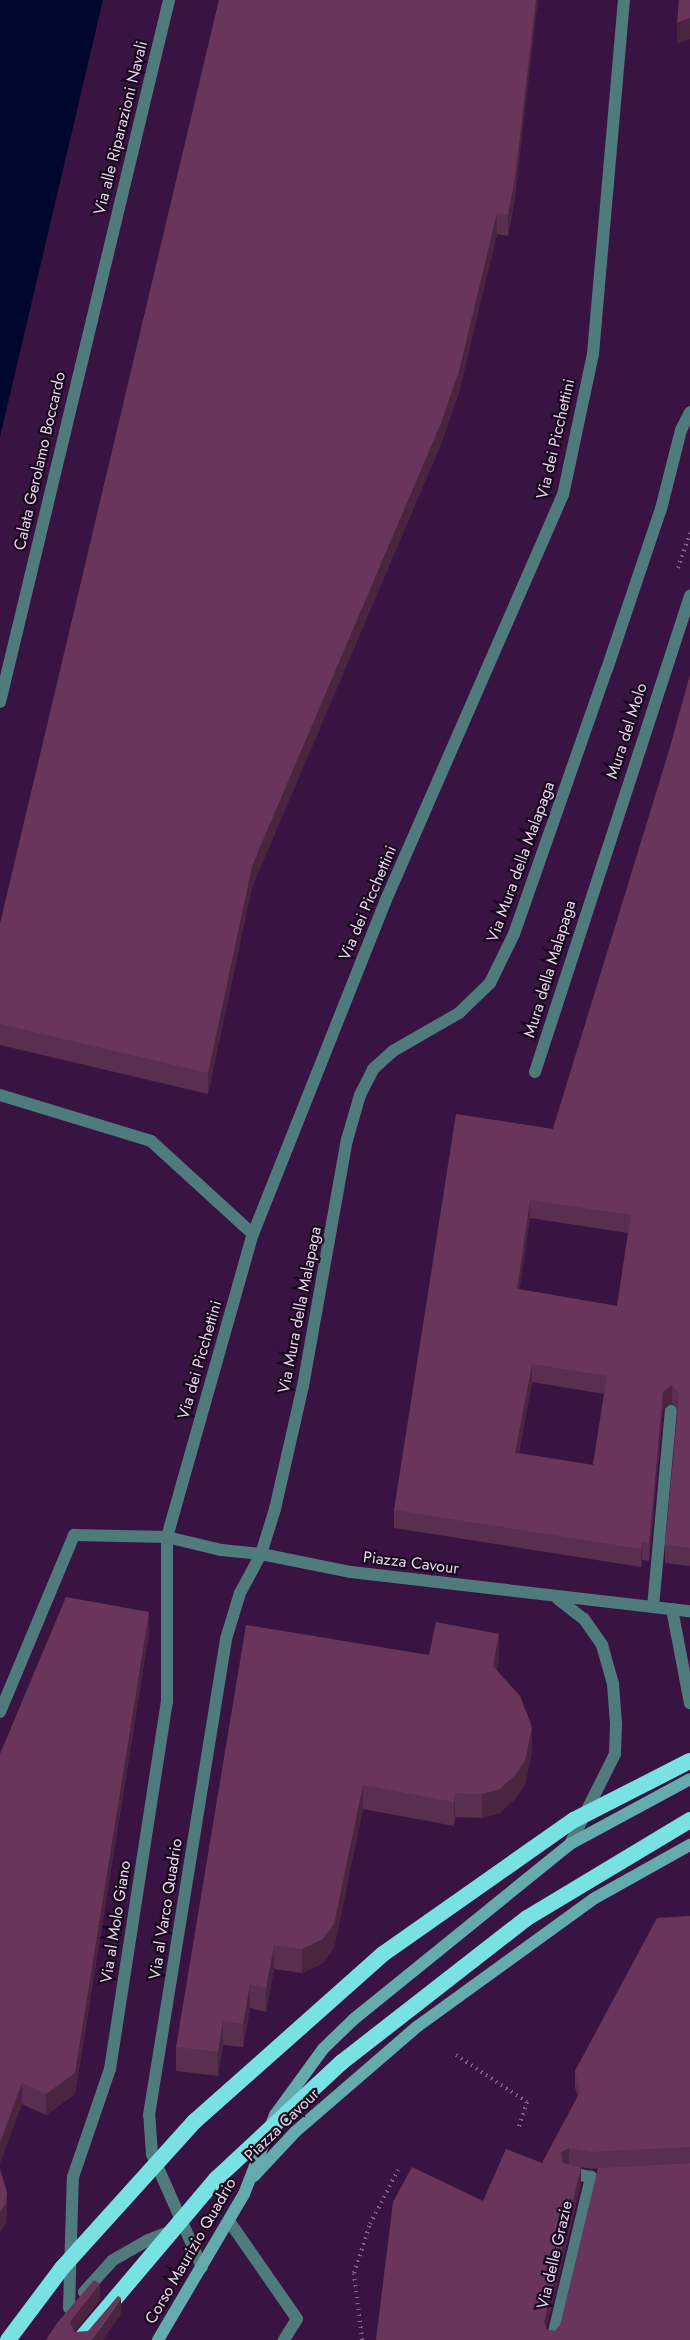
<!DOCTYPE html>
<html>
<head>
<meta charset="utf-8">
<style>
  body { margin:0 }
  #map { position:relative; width:690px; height:2340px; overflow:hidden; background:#391443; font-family:Jost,sans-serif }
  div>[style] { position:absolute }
  .water>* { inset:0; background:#00072f }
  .path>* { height:4px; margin-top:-2px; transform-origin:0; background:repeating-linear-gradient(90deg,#806189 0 1.5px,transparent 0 6px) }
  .service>* { height:12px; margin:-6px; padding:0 6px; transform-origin:6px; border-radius:6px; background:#507b7c }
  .pedestrian>* { height:12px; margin:-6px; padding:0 6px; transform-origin:6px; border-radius:6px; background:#507b7c }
  .minor>* { height:12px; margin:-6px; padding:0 6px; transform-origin:6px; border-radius:6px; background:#507b7c }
  .secondary>* { height:12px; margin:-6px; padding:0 6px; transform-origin:6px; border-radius:6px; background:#64abad }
  .trunk-bridge>* { height:16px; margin:-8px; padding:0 8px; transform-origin:8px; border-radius:8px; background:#78e1e4 }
  .wall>* { inset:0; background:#5a2e4e }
  .shaded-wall>* { inset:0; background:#4a2540 }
  .building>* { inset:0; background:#69355b }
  span { translate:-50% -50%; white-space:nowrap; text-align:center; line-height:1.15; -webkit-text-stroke:4.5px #18091d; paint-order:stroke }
  .street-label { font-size:16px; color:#ead4f1 }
</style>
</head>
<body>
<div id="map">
  <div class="water">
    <i style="clip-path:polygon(0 0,103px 0,0 437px)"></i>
  </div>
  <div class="path">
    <i style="left:678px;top:568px;width:37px;rotate:-71deg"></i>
    <i style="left:456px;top:2055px;width:85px;rotate:33.5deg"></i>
    <i style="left:527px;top:2102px;width:29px;rotate:108deg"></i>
    <i style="left:362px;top:2340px;width:67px;rotate:-96.8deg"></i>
    <i style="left:354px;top:2273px;width:52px;rotate:-71.9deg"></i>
    <i style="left:370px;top:2224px;width:61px;rotate:-62.6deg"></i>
  </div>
  <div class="service">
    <i style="left:0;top:702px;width:722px;rotate:-76.46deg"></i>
    <i style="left:0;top:1095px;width:158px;rotate:16.9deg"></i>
    <i style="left:151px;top:1141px;width:138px;rotate:42.4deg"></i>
    <i style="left:653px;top:1607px;width:197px;rotate:-84.8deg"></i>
    <i style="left:0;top:1712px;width:192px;rotate:-67.3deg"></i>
    <i style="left:74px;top:1535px;width:93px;rotate:1.2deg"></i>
    <i style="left:167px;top:1537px;width:56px;rotate:13.5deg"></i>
    <i style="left:221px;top:1550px;width:40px;rotate:5.7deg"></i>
    <i style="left:261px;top:1554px;width:47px;rotate:-72.7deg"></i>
    <i style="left:275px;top:1509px;width:126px;rotate:-77.2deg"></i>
    <i style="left:303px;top:1386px;width:250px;rotate:-79.9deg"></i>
    <i style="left:347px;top:1140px;width:47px;rotate:-73.9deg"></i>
    <i style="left:360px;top:1095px;width:29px;rotate:-63deg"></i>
    <i style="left:373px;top:1069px;width:27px;rotate:-42deg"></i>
    <i style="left:393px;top:1051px;width:76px;rotate:-29.9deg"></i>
    <i style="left:459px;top:1013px;width:43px;rotate:-44.1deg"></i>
    <i style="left:490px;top:983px;width:55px;rotate:-63.9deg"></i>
    <i style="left:514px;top:934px;width:281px;rotate:-70.7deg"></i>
    <i style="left:607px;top:669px;width:169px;rotate:-71.4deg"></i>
    <i style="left:661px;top:509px;width:81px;rotate:-75.8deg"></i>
    <i style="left:681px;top:430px;width:20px;rotate:-63deg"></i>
    <i style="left:229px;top:2221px;width:119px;rotate:55.2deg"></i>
    <i style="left:297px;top:2319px;width:25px;rotate:122deg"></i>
    <i style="left:84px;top:2292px;width:43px;rotate:-47.8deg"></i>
    <i style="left:113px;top:2260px;width:40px;rotate:-29.7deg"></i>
    <i style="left:148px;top:2240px;width:26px;rotate:-21deg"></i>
    <i style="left:69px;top:2308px;width:131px;rotate:-88.3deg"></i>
    <i style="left:73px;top:2177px;width:114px;rotate:-71.1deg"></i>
    <i style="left:110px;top:2069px;width:371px;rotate:-81.2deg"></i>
    <i style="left:167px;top:1702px;width:165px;rotate:-90deg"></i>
    <i style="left:167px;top:1537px;width:315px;rotate:-74.2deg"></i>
    <i style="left:253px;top:1234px;width:357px;rotate:-68.3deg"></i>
    <i style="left:385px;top:902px;width:444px;rotate:-66.4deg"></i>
    <i style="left:563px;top:495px;width:144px;rotate:-78deg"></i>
    <i style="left:593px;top:354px;width:355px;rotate:-85deg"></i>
  </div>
  <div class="pedestrian">
    <i style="left:535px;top:1072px;width:501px;rotate:-71.96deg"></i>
    <i style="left:552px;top:2340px;width:168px;rotate:-76.5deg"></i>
    <i style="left:591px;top:2177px;width:23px;rotate:-170deg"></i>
  </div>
  <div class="minor">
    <i style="left:558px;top:1599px;width:33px;rotate:38deg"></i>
    <i style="left:584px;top:1619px;width:32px;rotate:55deg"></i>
    <i style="left:602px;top:1645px;width:41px;rotate:74.2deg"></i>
    <i style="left:613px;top:1684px;width:40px;rotate:85.7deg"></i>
    <i style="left:616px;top:1724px;width:30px;rotate:92deg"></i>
    <i style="left:615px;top:1754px;width:101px;rotate:116.6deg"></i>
    <i style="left:672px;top:1609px;width:96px;rotate:79.2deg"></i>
    <i style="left:202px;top:2267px;width:124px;rotate:-113.9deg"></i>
    <i style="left:152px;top:2154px;width:39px;rotate:-94deg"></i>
    <i style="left:149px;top:2115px;width:482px;rotate:-80.8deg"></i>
    <i style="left:226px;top:1639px;width:48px;rotate:-73.1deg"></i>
    <i style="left:240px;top:1593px;width:44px;rotate:-61.7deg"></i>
    <i style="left:261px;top:1554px;width:92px;rotate:11.3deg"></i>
    <i style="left:351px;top:1572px;width:341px;rotate:6.6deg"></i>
  </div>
  <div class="secondary">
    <i style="left:254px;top:2176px;width:60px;rotate:-47deg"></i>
    <i style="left:295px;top:2132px;width:162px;rotate:-40.8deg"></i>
    <i style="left:418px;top:2026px;width:218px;rotate:-35.9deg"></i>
    <i style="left:595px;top:1898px;width:109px;rotate:-29.2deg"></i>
    <i style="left:158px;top:2340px;width:169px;rotate:-59.5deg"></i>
    <i style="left:244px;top:2194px;width:85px;rotate:-68.6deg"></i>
    <i style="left:275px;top:2115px;width:82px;rotate:-54deg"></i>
    <i style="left:323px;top:2049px;width:43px;rotate:-44.1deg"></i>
    <i style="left:354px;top:2019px;width:278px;rotate:-39deg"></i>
    <i style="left:570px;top:1844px;width:136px;rotate:-28.4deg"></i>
  </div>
  <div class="trunk-bridge">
    <i style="left:8px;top:2340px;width:90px;rotate:-53.1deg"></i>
    <i style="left:62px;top:2268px;width:198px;rotate:-47.9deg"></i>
    <i style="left:195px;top:2121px;width:251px;rotate:-41.6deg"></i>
    <i style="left:383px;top:1954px;width:233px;rotate:-35.1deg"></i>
    <i style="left:574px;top:1820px;width:130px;rotate:-27deg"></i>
    <i style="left:80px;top:2340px;width:211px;rotate:-49.8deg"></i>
    <i style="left:216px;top:2179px;width:172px;rotate:-42.9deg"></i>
    <i style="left:342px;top:2062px;width:234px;rotate:-37.9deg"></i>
    <i style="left:527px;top:1918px;width:190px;rotate:-31deg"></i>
  </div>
  <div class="wall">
    <i style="clip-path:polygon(219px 0,515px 199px,508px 236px,497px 234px,459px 392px,441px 444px,252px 887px,208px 1094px,0 1045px,0 924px)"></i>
    <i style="clip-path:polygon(evenodd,690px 675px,690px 1566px,665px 1563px,665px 1545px,678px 1410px,672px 1403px,663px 1410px,649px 1561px,642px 1560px,641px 1567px,394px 1528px,394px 1510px,553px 1129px,669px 751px,690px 675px,530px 1218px,628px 1233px,617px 1306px,519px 1289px,530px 1218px,690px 675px,532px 1382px,604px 1394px,593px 1465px,519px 1453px,532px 1382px)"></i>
    <i style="clip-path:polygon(149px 1633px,75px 2094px,46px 2115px,22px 2104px,0 1754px)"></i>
    <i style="clip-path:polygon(429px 1655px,499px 1658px,497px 1670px,532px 1751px,525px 1785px,514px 1800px,500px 1813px,482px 1818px,455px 1817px,454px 1826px,363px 1809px,334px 1948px,323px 1963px,302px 1973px,274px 1969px,266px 2012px,250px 2008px,243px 2047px,223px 2045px,218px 2076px,176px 2071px,176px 2047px)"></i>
    <i style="clip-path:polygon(evenodd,690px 1916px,690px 2340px,376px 2340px,483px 2201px,542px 2163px,578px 2097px,575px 2088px,575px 2071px,690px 1916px,690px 2163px,555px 2331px,547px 2330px,546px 2328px,581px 2184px,575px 2166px,591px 2169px,690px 2163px)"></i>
  </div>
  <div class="shaded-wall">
    <i style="clip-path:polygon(536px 0,538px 0,515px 199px,508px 236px,508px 215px)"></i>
    <i style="clip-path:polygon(690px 18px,690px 39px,677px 44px,677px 23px)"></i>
    <i style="clip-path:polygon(497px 213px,497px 234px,459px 392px,441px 444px,252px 887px,208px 1094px,208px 1073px,252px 866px)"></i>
    <i style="clip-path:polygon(530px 1200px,530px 1218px,517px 1307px,517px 1289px)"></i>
    <i style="clip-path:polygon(532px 1364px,532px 1382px,515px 1471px,515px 1453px)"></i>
    <i style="clip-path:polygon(672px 1385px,672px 1403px,663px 1410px,649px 1561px,649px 1543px,663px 1392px)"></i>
    <i style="clip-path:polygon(642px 1542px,642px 1560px,641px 1567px,641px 1549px)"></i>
    <i style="clip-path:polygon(149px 1612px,149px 1633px,75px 2094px,46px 2115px,46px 2094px)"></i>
    <i style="clip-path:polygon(499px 1634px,499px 1658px,493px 1690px,493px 1666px)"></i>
    <i style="clip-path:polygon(532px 1727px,532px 1751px,525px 1785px,514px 1800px,500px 1813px,482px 1818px,482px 1794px)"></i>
    <i style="clip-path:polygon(363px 1785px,363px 1809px,334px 1948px,323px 1963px,302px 1973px,302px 1949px)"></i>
    <i style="clip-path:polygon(455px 1793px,455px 1817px,454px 1826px,454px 1802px)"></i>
    <i style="clip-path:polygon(274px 1945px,274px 1969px,266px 2012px,266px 1988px)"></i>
    <i style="clip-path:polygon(250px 1984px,250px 2008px,243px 2047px,243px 2024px)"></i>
    <i style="clip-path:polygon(223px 2021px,223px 2045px,218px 2076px,218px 2052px)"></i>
    <i style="clip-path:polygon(22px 2083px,22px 2104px,0 2164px,0 2143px)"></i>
    <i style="clip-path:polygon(569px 2148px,569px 2165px,561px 2168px,561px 2152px)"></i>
    <i style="clip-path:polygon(581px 2167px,581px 2184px,544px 2338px,544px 2322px)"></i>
    <i style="clip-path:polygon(7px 2192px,7px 2213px,6px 2224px,0 2233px,0 2212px)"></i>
    <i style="clip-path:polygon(100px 2284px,100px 2300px,70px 2338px,70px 2322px)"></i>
    <i style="clip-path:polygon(121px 2298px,121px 2314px,103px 2340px,92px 2340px)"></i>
  </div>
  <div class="building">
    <i style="clip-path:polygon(219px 0,536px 0,515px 178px,508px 215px,497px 213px,459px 371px,441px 423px,252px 866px,208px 1073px,0 1024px,0 924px)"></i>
    <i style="clip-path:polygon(679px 0,690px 0,690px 18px,677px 23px)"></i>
    <i style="clip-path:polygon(evenodd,690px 675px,690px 1548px,665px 1545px,679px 1394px,672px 1385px,663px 1392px,649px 1543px,642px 1542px,641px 1549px,394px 1510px,456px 1114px,553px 1129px,669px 751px,690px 675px,530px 1200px,631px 1215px,617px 1306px,517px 1289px,530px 1200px,690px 675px,532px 1364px,607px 1376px,593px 1465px,515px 1453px,532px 1364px)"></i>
    <i style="clip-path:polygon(66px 1597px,149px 1612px,75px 2073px,46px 2094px,22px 2083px,0 2143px,0 1754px)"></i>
    <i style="clip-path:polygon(436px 1622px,499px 1634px,493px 1666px,520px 1696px,532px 1727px,525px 1761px,514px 1776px,500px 1789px,482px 1794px,455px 1793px,454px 1802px,363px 1785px,334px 1924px,323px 1939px,302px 1949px,274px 1945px,266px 1988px,250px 1984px,243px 2024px,223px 2021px,218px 2052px,176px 2047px,246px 1625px,429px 1655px)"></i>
    <i style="clip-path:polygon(690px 1916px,690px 2147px,591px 2152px,569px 2148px,561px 2152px,563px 2163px,581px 2167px,544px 2322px,547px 2330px,555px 2331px,560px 2326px,598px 2168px,690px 2163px,690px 2340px,376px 2340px,393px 2202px,412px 2167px,483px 2201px,506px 2149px,542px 2163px,580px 2092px,575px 2071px,657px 1918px)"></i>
    <i style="clip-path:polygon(0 2169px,7px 2192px,6px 2203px,0 2212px)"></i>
    <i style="clip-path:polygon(94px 2280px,100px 2284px,70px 2322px,74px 2332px,88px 2331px,118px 2296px,121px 2298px,92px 2340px,46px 2340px,57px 2323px)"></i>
  </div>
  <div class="street-label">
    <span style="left:121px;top:128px;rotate:-76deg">Via alle Riparazioni Navali</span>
    <span style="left:556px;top:439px;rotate:-77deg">Via dei Picchettini</span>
    <span style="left:40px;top:461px;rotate:-77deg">Calata Gerolamo Boccardo</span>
    <span style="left:627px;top:731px;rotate:-72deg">Mura del Molo</span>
    <span style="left:521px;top:862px;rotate:-70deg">Via Mura della Malapaga</span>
    <span style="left:368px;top:903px;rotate:-67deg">Via dei Picchettini</span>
    <span style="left:550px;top:969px;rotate:-73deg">Mura della Malapaga</span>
    <span style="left:300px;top:1310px;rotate:-79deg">Via Mura della Malapaga</span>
    <span style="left:200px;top:1360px;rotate:-74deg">Via dei Picchettini</span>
    <span style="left:411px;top:1563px;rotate:7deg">Piazza Cavour</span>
    <span style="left:166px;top:1909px;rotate:-81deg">Via al Varco Quadrio</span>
    <span style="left:116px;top:1922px;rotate:-81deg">Via al Molo Giano</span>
    <span style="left:282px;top:2125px;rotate:-44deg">Piazza Cavour</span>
    <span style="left:191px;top:2251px;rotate:-60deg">Corso Maurizio Quadrio</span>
    <span style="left:555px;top:2255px;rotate:-77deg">Via delle Grazie</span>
  </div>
</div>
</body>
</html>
